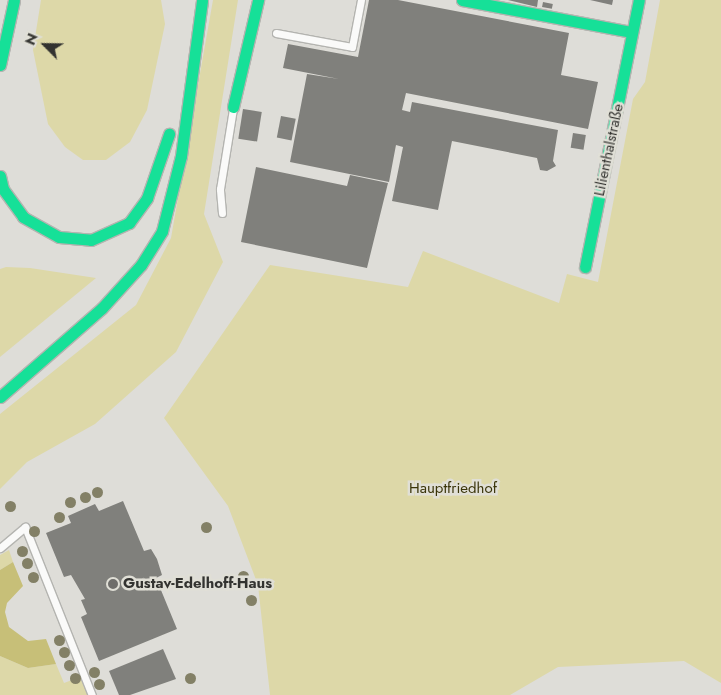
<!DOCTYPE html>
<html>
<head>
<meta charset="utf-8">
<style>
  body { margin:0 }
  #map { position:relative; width:721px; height:695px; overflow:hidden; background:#deddd8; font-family:Jost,sans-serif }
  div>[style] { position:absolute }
  .green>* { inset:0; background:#ddd8a8 }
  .water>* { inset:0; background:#c7bf78 }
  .building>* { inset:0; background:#80807c; transform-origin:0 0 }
  .roads { filter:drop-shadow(1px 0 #b4b4b0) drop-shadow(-1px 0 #b4b4b0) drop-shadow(0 1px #b4b4b0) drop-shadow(0 -1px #b4b4b0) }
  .lane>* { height:7px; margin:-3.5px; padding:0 3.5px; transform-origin:3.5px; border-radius:3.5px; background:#fafaf9 }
  .fast>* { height:11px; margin:-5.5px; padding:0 5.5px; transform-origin:5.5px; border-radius:5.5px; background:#16e098 }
  .trees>* { width:11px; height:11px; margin:-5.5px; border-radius:50%; background:#838066 }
  .dots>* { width:14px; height:14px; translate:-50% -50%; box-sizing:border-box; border:2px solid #e0dfd6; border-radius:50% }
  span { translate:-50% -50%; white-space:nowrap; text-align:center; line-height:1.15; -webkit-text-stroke:5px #e0dfd6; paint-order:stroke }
  .street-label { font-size:15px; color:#333330 }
  .park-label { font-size:15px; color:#393409 }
  .poi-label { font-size:15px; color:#333330; font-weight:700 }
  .left { translate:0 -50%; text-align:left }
  .north { position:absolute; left:20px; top:20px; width:50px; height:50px; -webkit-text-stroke:4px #e0dfd6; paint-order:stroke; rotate:293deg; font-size:14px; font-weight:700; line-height:20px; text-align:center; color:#333330 }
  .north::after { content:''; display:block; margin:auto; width:18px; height:22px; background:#333330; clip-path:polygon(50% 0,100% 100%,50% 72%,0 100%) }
</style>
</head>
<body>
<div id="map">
  <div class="green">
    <i style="clip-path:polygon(41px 0,161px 0,165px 24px,147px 110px,130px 142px,106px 160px,83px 160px,65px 147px,48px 124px,33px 50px)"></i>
    <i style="clip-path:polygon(213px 0,238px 0,204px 214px,223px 262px,176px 352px,95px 424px,27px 462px,0 489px,0 414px,136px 305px,171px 238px)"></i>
    <i style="clip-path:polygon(660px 0,721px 0,721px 683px,684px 661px,558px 667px,510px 695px,270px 695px,258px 585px,228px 506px,164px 418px,270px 265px,408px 287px,423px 251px,559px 303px,567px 274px,598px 282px,633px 99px,645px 82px)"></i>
    <i style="clip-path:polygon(6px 267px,30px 268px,96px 278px,0 357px,0 269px)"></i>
    <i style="clip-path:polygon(9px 550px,13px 562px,0 570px,0 555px)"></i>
    <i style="clip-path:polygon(0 656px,28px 668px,56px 664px,64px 683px,80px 677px,88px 695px,0 695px)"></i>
  </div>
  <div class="water">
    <i style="clip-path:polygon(13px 562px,23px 586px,7px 603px,5px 612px,9px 627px,28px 641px,46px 639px,56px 664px,28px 668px,0 656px,0 570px)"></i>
  </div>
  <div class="building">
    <i style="clip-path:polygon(369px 0,398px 0,569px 33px,561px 75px,598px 82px,588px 129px,406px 93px,402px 110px,410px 112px,412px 102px,558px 130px,553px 161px,556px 166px,547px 171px,540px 170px,537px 158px,452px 141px,438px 210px,392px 201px,403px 147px,396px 145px,389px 182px,290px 162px,307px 74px,339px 79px,283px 68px,288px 44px,358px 57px)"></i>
    <i style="clip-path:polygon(508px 0,538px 0,537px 7px)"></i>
    <i style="clip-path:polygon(590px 0,613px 0,612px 5px)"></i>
    <i style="left:543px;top:2px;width:10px;height:5px;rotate:11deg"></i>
    <i style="left:243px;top:109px;width:19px;height:30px;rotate:9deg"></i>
    <i style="left:281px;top:116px;width:15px;height:22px;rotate:11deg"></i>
    <i style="left:573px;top:133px;width:13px;height:15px;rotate:9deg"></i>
    <i style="clip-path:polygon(256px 167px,347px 186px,350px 175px,388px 183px,367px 268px,241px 242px)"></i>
    <i style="clip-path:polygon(123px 501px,144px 551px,151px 549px,157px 559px,162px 575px,156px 578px,177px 629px,99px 661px,81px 617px,87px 614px,81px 600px,85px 599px,71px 575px,64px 577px,46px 533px,71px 523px,68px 516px,95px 504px,99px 511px)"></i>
    <i style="clip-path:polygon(163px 649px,176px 679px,130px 695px,119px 695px,109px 671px)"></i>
  </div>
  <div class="roads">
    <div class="lane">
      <i style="left:276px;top:33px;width:77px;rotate:10.4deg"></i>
      <i style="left:352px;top:47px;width:48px;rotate:-79.2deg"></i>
      <i style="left:222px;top:213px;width:24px;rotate:-95deg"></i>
      <i style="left:220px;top:189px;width:81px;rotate:-80.8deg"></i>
      <i style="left:0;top:548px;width:33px;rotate:-40deg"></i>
      <i style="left:25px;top:527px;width:181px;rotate:68.3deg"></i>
    </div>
    <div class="fast">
      <i style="left:462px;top:0;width:173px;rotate:10.7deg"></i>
      <i style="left:0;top:65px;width:66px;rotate:-77.8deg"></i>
      <i style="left:233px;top:107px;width:110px;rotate:-76.8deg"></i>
      <i style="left:0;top:176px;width:13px;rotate:77deg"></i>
      <i style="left:3px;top:189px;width:34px;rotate:54deg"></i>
      <i style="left:23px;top:217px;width:41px;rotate:29.1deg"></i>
      <i style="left:59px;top:237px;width:32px;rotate:5deg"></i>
      <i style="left:91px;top:240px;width:42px;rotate:-24.1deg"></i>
      <i style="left:129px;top:223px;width:31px;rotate:-54deg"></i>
      <i style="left:147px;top:198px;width:68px;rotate:-71deg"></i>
      <i style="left:585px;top:267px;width:272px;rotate:-78.6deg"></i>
      <i style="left:0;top:397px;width:135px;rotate:-41.1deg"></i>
      <i style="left:102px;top:308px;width:58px;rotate:-47.8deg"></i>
      <i style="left:141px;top:265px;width:40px;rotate:-58deg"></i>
      <i style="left:162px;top:231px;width:77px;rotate:-75.8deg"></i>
      <i style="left:181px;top:156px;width:157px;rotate:-82.3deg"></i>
    </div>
  </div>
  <div class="trees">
    <i style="left:97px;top:492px"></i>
    <i style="left:85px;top:497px"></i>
    <i style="left:70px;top:502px"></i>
    <i style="left:10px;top:506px"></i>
    <i style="left:59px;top:517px"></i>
    <i style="left:206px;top:527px"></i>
    <i style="left:34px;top:531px"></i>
    <i style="left:22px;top:551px"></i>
    <i style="left:27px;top:563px"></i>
    <i style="left:243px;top:576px"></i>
    <i style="left:33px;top:577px"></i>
    <i style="left:251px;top:600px"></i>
    <i style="left:59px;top:640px"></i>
    <i style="left:64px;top:652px"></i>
    <i style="left:69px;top:665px"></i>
    <i style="left:94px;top:672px"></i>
    <i style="left:75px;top:678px"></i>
    <i style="left:190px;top:678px"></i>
    <i style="left:99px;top:684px"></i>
  </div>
  <div class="dots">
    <i style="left:113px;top:584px;background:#6f6e6b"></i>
  </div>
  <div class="street-label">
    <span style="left:609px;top:150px;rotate:-78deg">Lilienthalstraße</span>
  </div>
  <div class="park-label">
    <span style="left:453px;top:489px">Hauptfriedhof</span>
  </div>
  <div class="poi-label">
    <span class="left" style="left:123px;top:584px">Gustav-Edelhoff-Haus</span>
  </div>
  <div class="north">N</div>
</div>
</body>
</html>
